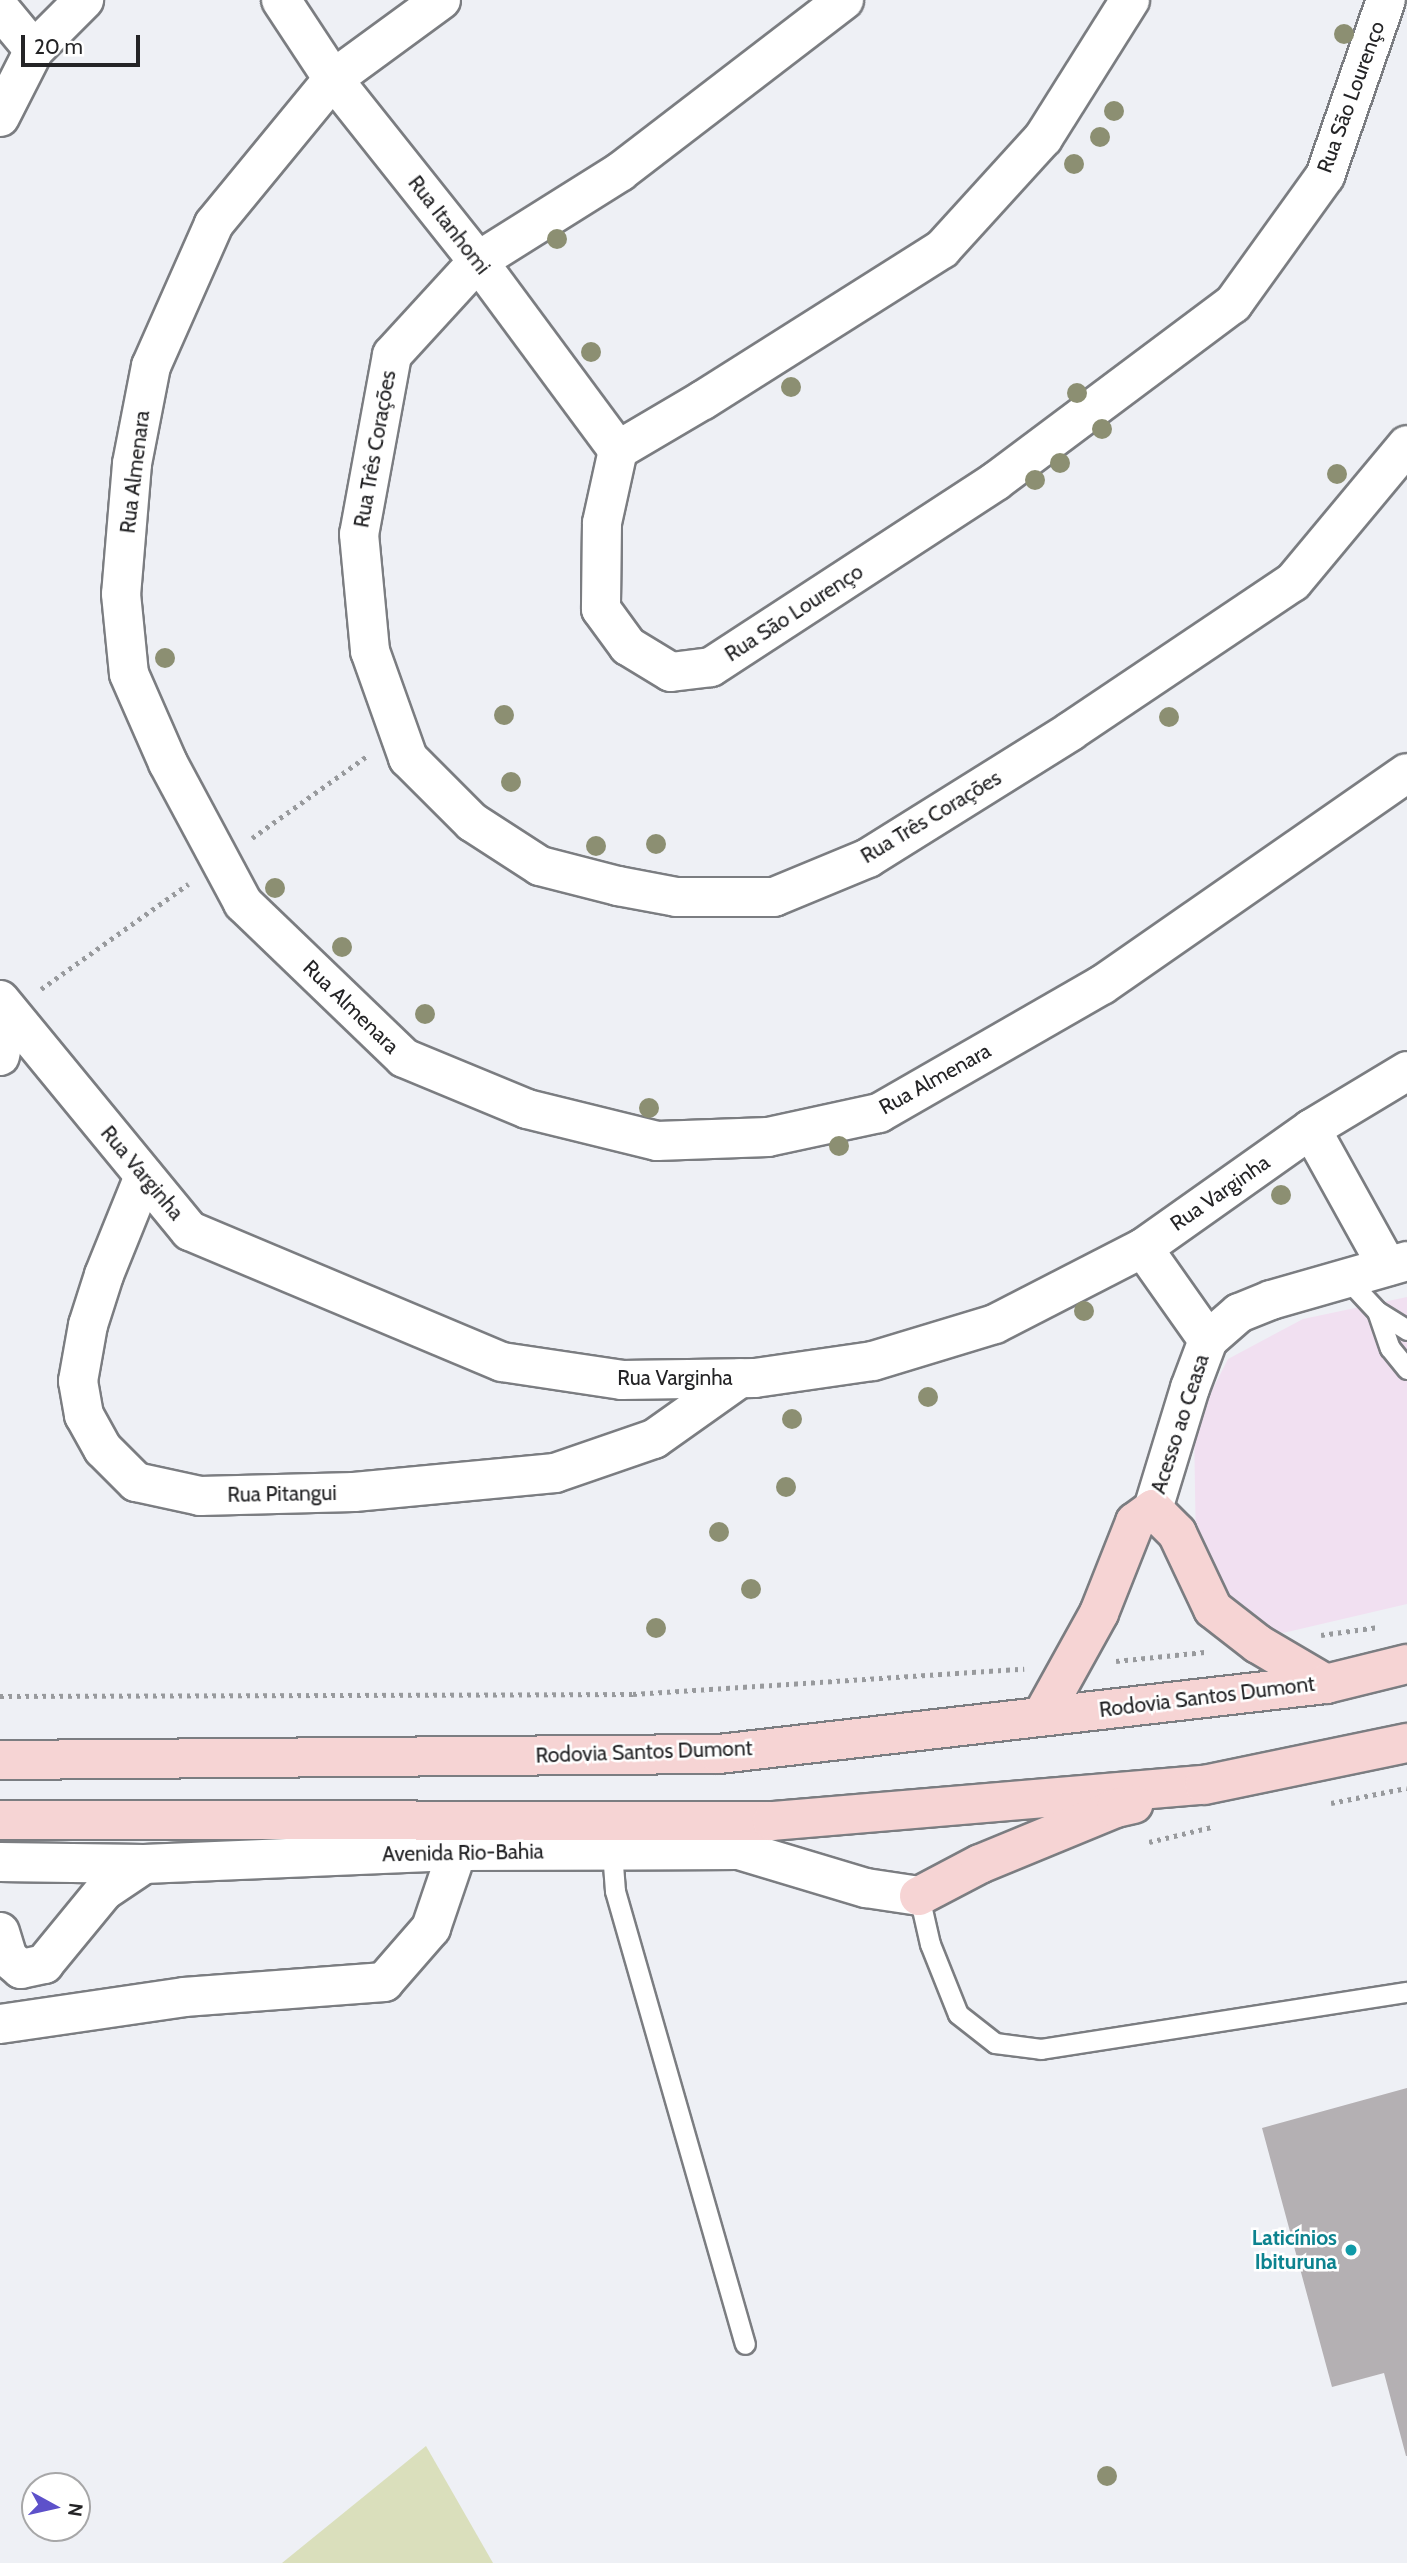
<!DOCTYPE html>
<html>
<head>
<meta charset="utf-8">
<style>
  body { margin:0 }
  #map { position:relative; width:1407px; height:2563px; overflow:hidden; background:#eef0f5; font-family:Cabin,sans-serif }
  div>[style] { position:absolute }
  .commercial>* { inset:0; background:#f1e0f1 }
  .green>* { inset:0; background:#dadfbc }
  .building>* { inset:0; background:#b4b0b3 }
  .path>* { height:4.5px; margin-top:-2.25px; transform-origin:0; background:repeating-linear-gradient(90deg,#989a9d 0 3.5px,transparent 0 8.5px) }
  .roads { filter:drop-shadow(2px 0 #7b7d81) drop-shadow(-2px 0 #7b7d81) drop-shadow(0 2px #7b7d81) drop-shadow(0 -2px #7b7d81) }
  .service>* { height:19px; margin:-9.5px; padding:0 9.5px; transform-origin:9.5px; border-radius:9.5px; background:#fff }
  .minor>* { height:38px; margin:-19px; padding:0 19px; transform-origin:19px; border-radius:19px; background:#fff }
  .tertiary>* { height:38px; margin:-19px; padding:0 19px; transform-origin:19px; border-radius:19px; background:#fff }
  .trunk>* { height:38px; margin:-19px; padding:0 19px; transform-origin:19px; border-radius:19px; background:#f6d4d4 }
  .trees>* { width:20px; height:20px; margin:-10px; border-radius:50%; background:#8c8f72 }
  .dots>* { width:19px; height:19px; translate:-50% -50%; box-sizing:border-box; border:4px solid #fff; border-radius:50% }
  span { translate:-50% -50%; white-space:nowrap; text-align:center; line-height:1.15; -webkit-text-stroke:5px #fff; paint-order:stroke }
  .street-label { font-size:21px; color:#242426 }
  .culture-label { font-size:21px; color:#0d838f; font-weight:700 }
  .right { translate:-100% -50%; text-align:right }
  .north { position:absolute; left:21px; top:2472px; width:70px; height:70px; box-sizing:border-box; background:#fff; border:2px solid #a7a7a8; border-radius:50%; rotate:98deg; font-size:19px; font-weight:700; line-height:28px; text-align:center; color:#242426 }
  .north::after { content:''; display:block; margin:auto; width:24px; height:32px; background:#5d51ca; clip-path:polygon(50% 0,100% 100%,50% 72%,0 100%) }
  .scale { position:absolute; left:21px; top:35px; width:119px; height:32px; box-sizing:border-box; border:4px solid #242426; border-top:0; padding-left:9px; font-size:21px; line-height:24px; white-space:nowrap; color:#242426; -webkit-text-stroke:5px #fff; paint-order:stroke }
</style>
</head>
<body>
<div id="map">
  <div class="commercial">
    <i style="clip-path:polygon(1407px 1297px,1407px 1604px,1283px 1633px,1232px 1611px,1196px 1550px,1194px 1426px,1228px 1359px,1303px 1319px)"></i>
  </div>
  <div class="green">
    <i style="clip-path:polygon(426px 2446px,493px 2563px,282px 2563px)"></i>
  </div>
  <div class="building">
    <i style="clip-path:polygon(1407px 2088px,1407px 2456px,1406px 2456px,1384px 2373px,1332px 2387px,1262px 2128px)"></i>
  </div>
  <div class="path">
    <i style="left:252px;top:838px;width:141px;rotate:-35.5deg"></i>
    <i style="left:41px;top:989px;width:181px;rotate:-35.5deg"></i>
    <i style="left:1321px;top:1635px;width:58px;rotate:-8deg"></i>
    <i style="left:1116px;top:1661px;width:89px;rotate:-5.8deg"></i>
    <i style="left:0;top:1696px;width:633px;rotate:-0.18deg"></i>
    <i style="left:633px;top:1694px;width:392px;rotate:-3.7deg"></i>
    <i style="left:1331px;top:1803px;width:77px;rotate:-11.2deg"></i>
    <i style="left:1149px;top:1842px;width:65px;rotate:-13.4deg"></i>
  </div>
  <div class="roads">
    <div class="service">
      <i style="left:1348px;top:1280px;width:42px;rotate:46.9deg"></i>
      <i style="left:1377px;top:1311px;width:36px;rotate:32deg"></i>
      <i style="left:1377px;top:1311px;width:39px;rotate:71deg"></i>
      <i style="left:1390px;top:1348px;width:27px;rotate:51deg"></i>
      <i style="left:609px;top:1844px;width:8px;rotate:67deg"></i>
      <i style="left:612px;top:1851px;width:40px;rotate:85.7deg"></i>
      <i style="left:615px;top:1891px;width:471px;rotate:74deg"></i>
      <i style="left:919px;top:1896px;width:49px;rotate:77.1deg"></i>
      <i style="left:930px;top:1944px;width:75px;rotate:68.2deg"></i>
      <i style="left:958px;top:2014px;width:47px;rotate:38.1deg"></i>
      <i style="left:995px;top:2043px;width:46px;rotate:7.4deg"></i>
      <i style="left:1041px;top:2049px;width:370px;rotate:-8.9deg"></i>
    </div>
    <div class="minor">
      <i style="left:281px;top:0;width:95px;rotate:56.6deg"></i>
      <i style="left:333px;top:79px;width:233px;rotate:51.5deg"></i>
      <i style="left:478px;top:261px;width:235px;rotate:53.5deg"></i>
      <i style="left:441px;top:0;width:134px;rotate:143.8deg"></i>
      <i style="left:333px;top:79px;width:188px;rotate:129.4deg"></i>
      <i style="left:214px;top:224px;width:155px;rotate:113.9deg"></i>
      <i style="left:151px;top:366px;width:100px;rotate:101deg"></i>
      <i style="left:132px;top:464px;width:130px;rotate:94.8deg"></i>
      <i style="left:121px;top:594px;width:80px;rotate:84.3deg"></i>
      <i style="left:129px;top:674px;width:97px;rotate:66.3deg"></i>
      <i style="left:168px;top:763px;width:159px;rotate:61.8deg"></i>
      <i style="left:243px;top:903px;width:223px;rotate:43.9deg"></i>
      <i style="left:404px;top:1058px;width:133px;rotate:22.5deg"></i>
      <i style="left:527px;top:1109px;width:134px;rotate:13.8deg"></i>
      <i style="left:657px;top:1141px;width:111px;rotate:-2.1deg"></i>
      <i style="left:768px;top:1137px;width:114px;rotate:-12.2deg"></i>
      <i style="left:879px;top:1113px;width:257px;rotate:-29.9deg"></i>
      <i style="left:1102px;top:985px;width:371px;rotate:-34.8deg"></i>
      <i style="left:844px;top:0;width:282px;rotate:142.5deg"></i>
      <i style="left:620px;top:172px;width:168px;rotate:147.9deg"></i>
      <i style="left:478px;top:261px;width:127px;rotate:132.5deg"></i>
      <i style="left:392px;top:355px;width:182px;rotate:100.4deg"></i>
      <i style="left:359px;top:534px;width:118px;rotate:84.6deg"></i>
      <i style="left:370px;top:651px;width:114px;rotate:70.4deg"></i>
      <i style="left:408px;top:758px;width:91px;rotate:45deg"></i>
      <i style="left:472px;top:822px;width:81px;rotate:32.9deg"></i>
      <i style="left:540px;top:866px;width:81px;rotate:14.4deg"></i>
      <i style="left:618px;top:886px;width:59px;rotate:10.7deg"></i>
      <i style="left:676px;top:897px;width:98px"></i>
      <i style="left:774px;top:897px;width:102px;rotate:-22.5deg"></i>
      <i style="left:868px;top:858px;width:239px;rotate:-32deg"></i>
      <i style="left:1071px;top:731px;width:267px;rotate:-33.9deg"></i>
      <i style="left:1293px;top:582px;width:178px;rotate:-50.2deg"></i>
      <i style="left:1130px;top:0;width:163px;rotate:122.2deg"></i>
      <i style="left:1043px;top:138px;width:150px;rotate:132.3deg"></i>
      <i style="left:942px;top:249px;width:283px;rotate:147.7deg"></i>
      <i style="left:703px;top:400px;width:99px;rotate:149.5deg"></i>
      <i style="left:618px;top:450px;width:75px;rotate:102.4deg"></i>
      <i style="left:602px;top:523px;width:86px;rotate:90.7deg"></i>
      <i style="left:601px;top:609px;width:46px;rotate:53.9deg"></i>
      <i style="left:628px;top:646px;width:50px;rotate:31.2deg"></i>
      <i style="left:671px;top:672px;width:40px;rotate:-7.1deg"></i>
      <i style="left:711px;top:667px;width:340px;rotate:-33.1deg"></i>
      <i style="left:996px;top:481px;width:296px;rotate:-36.8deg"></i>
      <i style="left:1233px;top:304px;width:158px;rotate:-54.3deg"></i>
      <i style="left:1325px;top:176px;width:186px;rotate:-70.9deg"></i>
      <i style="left:0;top:9px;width:53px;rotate:50.3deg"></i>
      <i style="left:0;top:117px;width:75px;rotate:-63.1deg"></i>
      <i style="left:34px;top:50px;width:71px;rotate:-45deg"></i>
      <i style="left:0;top:1000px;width:299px;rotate:50.6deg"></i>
      <i style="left:190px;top:1231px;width:338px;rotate:22.8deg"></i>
      <i style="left:502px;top:1362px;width:121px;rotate:8.5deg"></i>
      <i style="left:622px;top:1380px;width:133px;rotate:-0.9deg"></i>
      <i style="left:755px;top:1378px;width:119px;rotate:-8.2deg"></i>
      <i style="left:873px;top:1361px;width:127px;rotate:-16.9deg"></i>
      <i style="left:995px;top:1324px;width:166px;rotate:-27.2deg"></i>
      <i style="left:1143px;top:1248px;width:206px;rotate:-35.3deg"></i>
      <i style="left:1311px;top:1129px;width:112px;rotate:-31.1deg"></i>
      <i style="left:0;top:1056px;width:45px;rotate:-78.4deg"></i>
      <i style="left:1311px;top:1129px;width:157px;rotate:61deg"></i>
      <i style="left:144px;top:1176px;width:107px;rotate:112deg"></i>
      <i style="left:104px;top:1275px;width:52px;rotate:107.7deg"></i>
      <i style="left:88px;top:1325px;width:57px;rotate:100.1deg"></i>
      <i style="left:78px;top:1381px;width:35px;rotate:80deg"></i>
      <i style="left:84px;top:1415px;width:39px;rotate:61deg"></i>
      <i style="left:103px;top:1449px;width:47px;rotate:45deg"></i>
      <i style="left:136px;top:1482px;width:66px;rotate:12.3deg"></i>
      <i style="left:200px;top:1496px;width:154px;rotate:-1.5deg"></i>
      <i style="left:354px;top:1492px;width:202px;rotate:-5.4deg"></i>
      <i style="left:555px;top:1473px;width:105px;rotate:-19deg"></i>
      <i style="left:654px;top:1439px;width:105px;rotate:-35.3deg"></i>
      <i style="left:1143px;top:1248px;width:113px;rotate:54.8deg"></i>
      <i style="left:1153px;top:1509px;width:127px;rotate:-73deg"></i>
      <i style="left:1190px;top:1388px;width:51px;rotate:-69.4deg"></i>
      <i style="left:1208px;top:1340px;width:41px;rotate:-41.1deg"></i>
      <i style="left:1239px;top:1313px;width:35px;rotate:-22deg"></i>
      <i style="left:1271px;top:1300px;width:141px;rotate:-16deg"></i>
      <i style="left:0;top:1932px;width:27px;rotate:73deg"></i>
      <i style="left:8px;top:1958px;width:17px;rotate:40deg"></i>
      <i style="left:21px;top:1969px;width:24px;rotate:-12deg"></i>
      <i style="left:44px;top:1964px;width:94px;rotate:-50.6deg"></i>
      <i style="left:104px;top:1891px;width:48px;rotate:-34deg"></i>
      <i style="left:0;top:2024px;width:186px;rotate:-8.3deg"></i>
      <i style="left:184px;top:1997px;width:201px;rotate:-4.3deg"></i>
      <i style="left:384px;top:1982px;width:72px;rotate:-49deg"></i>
      <i style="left:431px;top:1928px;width:112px;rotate:-71.2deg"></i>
    </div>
    <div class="tertiary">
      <i style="left:0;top:1862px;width:144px;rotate:0.8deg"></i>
      <i style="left:144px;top:1864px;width:316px;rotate:-2.4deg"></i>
      <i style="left:460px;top:1851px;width:279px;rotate:-0.2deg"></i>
      <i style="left:739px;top:1850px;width:133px;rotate:16.7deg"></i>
      <i style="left:866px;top:1888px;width:54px;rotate:8.6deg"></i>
    </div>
    <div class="trunk">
      <i style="left:1042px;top:1716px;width:118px;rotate:-61deg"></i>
      <i style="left:1099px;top:1613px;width:98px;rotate:-68.4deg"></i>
      <i style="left:1135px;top:1522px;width:22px;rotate:-36deg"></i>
      <i style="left:1153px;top:1509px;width:34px;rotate:45deg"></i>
      <i style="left:1177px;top:1533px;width:84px;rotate:64.7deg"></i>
      <i style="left:1213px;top:1609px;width:57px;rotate:37.9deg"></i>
      <i style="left:1258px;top:1644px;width:79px;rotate:30.5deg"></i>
      <i style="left:0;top:1760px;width:719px;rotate:-0.48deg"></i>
      <i style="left:719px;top:1754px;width:611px;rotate:-6.58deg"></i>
      <i style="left:1326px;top:1684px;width:83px;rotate:-13.9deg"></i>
      <i style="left:0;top:1820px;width:772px;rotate:0.07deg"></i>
      <i style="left:772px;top:1821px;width:433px;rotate:-4.8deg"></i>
      <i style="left:1204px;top:1785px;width:207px;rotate:-11.7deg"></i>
      <i style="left:919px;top:1896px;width:69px;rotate:-27.7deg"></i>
      <i style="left:980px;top:1864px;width:147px;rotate:-22.4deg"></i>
      <i style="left:1116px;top:1808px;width:18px;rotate:-13deg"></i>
    </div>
  </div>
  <div class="trees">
    <i style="left:1344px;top:34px"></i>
    <i style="left:1114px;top:111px"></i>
    <i style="left:1100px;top:137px"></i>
    <i style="left:1074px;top:164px"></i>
    <i style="left:557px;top:239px"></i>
    <i style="left:591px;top:352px"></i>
    <i style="left:791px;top:387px"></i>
    <i style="left:1077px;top:393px"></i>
    <i style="left:1102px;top:429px"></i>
    <i style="left:1060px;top:463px"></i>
    <i style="left:1337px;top:474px"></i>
    <i style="left:1035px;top:480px"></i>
    <i style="left:165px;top:658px"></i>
    <i style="left:504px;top:715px"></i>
    <i style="left:1169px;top:717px"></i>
    <i style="left:511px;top:782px"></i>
    <i style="left:656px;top:844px"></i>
    <i style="left:596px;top:846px"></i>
    <i style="left:275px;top:888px"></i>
    <i style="left:342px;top:947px"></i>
    <i style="left:425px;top:1014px"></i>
    <i style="left:649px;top:1108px"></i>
    <i style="left:839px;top:1146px"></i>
    <i style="left:1281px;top:1195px"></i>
    <i style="left:1084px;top:1311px"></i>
    <i style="left:928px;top:1397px"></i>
    <i style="left:792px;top:1419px"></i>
    <i style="left:786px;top:1487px"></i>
    <i style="left:719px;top:1532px"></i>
    <i style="left:751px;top:1589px"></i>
    <i style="left:656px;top:1628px"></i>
    <i style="left:1107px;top:2476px"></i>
  </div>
  <div class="dots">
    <i style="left:1351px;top:2250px;background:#0f9aa8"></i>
  </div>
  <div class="street-label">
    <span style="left:1351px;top:97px;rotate:-70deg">Rua São Lourenço</span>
    <span style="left:449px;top:225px;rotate:52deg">Rua Itanhomi</span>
    <span style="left:375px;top:449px;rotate:-80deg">Rua Três Corações</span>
    <span style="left:135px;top:472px;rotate:-83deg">Rua Almenara</span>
    <span style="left:794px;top:613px;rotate:-33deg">Rua São Lourenço</span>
    <span style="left:931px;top:817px;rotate:-31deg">Rua Três Corações</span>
    <span style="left:351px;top:1007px;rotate:44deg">Rua Almenara</span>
    <span style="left:935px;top:1079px;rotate:-29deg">Rua Almenara</span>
    <span style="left:142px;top:1173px;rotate:50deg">Rua Varginha</span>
    <span style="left:1220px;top:1193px;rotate:-35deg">Rua Varginha</span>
    <span style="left:675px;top:1378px">Rua Varginha</span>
    <span style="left:1180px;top:1424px;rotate:-72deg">Acesso ao Ceasa</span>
    <span style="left:282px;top:1494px;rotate:-1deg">Rua Pitangui</span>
    <span style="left:1207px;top:1697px;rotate:-7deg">Rodovia Santos Dumont</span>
    <span style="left:644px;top:1752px;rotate:-2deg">Rodovia Santos Dumont</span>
    <span style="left:463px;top:1853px;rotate:-1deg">Avenida Rio-Bahia</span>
  </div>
  <div class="culture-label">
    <span class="right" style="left:1337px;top:2250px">Laticínios<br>Ibituruna</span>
  </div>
  <div class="north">N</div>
  <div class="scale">20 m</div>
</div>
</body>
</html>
